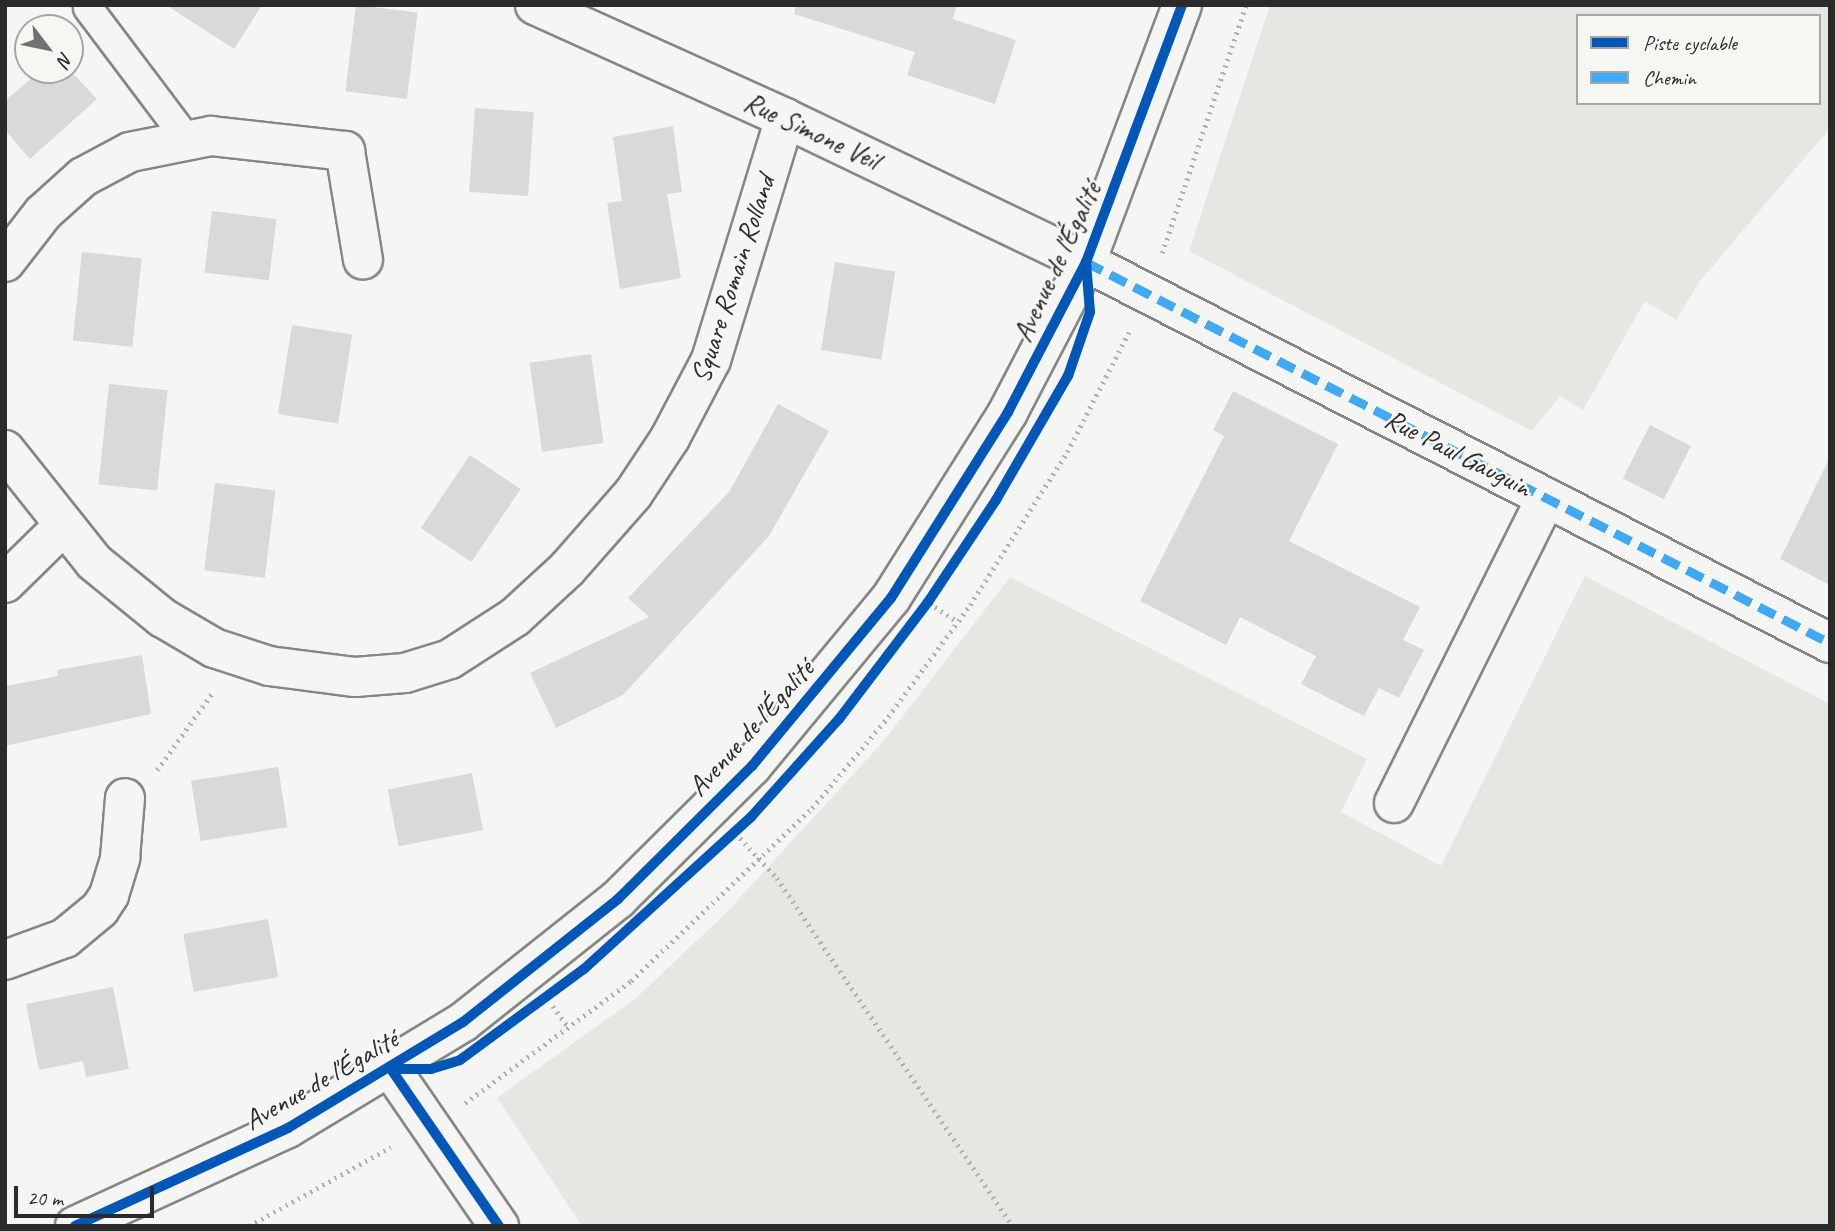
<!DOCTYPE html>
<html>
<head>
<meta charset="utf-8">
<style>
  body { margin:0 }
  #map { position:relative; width:1835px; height:1231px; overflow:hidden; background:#f5f5f3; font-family:Caveat,sans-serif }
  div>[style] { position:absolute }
  .green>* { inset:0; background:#e6e6e2 }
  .building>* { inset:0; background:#d9d9d8; transform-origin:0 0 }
  .path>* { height:4.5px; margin-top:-2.25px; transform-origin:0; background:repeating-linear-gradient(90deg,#b0b0af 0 2px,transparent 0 7px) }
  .roads { filter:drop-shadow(2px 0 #868685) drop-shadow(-2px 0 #868685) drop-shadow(0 2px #868685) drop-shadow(0 -2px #868685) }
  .lane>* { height:28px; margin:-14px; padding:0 14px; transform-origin:14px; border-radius:14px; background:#f5f5f3 }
  .street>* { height:38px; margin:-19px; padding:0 19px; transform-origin:19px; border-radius:19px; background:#f5f5f3 }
  .quiet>* { height:9px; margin-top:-4.5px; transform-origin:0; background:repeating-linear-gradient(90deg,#3fa9f5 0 18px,transparent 0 27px) }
  .cycleway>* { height:10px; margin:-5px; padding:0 5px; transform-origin:5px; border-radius:5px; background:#0057b8 }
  span { translate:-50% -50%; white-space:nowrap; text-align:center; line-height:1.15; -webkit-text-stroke:5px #f6f6f2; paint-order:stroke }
  .street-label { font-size:28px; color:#2b2b2b }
  .frame { position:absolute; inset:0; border:7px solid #2b2b2b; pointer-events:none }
  .legend { position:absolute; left:1576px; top:14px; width:245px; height:91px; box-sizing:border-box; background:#f6f6f2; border:2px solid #a5a5a2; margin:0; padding:9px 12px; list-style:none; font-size:21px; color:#2b2b2b }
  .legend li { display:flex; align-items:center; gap:14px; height:35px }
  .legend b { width:35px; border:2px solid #a5a5a2 }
  .north { position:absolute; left:14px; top:14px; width:70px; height:70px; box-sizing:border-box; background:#f6f6f2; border:2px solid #a5a5a2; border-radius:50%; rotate:122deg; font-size:19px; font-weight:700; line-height:28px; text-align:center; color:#2b2b2b }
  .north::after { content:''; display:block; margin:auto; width:24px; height:32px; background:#727271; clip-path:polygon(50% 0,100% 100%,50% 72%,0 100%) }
  .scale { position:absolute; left:14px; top:1186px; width:140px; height:32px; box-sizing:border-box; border:4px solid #2b2b2b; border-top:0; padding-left:9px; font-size:21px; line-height:24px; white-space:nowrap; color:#2b2b2b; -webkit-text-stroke:5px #f6f6f2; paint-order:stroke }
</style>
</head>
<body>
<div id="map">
  <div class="green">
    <i style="clip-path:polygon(evenodd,1270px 5px,1830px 5px,1830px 128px,1700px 281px,1676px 320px,1645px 301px,1583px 410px,1560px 396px,1532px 431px,1189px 251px,1270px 5px,1578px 16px,1819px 16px,1819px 103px,1578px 103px,1578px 16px)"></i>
    <i style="clip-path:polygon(1585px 576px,1830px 704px,1830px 1226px,582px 1226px,497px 1098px,636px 998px,723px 916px,883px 742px,1010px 577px,1367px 759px,1341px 812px,1441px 866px)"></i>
  </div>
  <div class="building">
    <i style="clip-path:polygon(166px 5px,262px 5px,234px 49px)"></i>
    <i style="left:356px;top:5px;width:62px;height:87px;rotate:7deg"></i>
    <i style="clip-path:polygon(796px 5px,957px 5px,953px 19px,1016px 40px,995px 104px,907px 75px,915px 52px,794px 14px)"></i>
    <i style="clip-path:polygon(41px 70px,70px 70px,97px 99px,30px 159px,5px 130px,5px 101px)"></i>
    <i style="left:475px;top:108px;width:59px;height:84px;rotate:4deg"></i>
    <i style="clip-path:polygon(673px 126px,682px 192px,667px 194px,681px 278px,620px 289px,607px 203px,622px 201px,613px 137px)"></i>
    <i style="left:212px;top:211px;width:65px;height:62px;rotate:7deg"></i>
    <i style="left:82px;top:252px;width:60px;height:89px;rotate:6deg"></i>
    <i style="left:835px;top:262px;width:61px;height:89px;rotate:9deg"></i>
    <i style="left:292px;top:325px;width:61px;height:90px;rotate:9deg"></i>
    <i style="left:591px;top:354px;width:90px;height:62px;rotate:82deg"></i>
    <i style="left:109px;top:384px;width:59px;height:101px;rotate:6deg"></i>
    <i style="clip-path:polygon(1233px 391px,1338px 444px,1289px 541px,1420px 607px,1403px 640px,1424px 650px,1399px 698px,1379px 688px,1364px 716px,1301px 684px,1316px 656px,1240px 617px,1226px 645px,1140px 601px,1224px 436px,1213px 430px)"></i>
    <i style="clip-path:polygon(778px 404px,829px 431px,769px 536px,623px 695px,556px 728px,530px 673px,649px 617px,628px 598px,729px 492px)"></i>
    <i style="left:1650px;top:425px;width:46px;height:60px;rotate:27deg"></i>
    <i style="left:470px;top:455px;width:61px;height:88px;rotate:34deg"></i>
    <i style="clip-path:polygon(1830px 457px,1830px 585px,1780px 559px)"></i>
    <i style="left:215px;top:483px;width:61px;height:88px;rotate:7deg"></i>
    <i style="clip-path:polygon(142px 655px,151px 714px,5px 746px,5px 686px,58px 676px,57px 670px)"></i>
    <i style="left:278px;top:767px;width:61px;height:88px;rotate:81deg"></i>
    <i style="left:472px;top:773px;width:58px;height:86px;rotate:79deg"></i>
    <i style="left:268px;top:919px;width:59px;height:86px;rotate:80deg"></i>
    <i style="clip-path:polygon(113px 987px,129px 1069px,86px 1077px,83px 1061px,39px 1070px,26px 1004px)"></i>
  </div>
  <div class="path">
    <i style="left:1162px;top:253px;width:262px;rotate:-71.3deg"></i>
    <i style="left:935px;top:607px;width:27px;rotate:33deg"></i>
    <i style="left:157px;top:770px;width:96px;rotate:-54.3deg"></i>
    <i style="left:740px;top:838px;width:54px;rotate:47.2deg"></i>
    <i style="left:777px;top:878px;width:420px;rotate:55.9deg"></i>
    <i style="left:553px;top:1006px;width:27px;rotate:54deg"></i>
    <i style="left:465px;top:1103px;width:206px;rotate:-36.3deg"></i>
    <i style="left:631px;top:981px;width:250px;rotate:-43.7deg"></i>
    <i style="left:812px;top:808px;width:119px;rotate:-50.1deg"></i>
    <i style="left:888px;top:717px;width:139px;rotate:-53.8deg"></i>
    <i style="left:970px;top:605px;width:181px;rotate:-57.6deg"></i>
    <i style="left:1067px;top:452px;width:135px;rotate:-62.7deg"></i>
    <i style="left:249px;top:1226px;width:162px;rotate:-29.1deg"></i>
  </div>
  <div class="roads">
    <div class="lane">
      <i style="left:88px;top:8px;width:163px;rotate:53deg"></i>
    </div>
    <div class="street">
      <i style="left:535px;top:5px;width:274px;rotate:24.3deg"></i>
      <i style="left:785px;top:118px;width:334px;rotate:25.6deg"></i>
      <i style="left:1086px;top:262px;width:836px;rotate:27.12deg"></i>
      <i style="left:5px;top:262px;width:62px;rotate:-52.2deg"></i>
      <i style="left:43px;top:213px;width:54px;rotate:-42deg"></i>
      <i style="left:83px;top:177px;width:53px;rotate:-28deg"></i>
      <i style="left:130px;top:152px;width:83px;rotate:-11.2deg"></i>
      <i style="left:211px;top:136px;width:135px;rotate:6.4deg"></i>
      <i style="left:345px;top:151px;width:110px;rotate:80.6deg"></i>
      <i style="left:5px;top:450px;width:143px;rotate:51.5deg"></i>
      <i style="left:94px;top:562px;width:89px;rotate:39.1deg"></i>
      <i style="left:163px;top:618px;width:59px;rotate:30.5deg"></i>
      <i style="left:214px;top:648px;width:58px;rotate:18.1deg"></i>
      <i style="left:269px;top:666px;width:87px;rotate:7.3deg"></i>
      <i style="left:355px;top:677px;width:50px;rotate:-4.6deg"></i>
      <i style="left:405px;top:673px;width:47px;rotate:-17.3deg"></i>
      <i style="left:450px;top:659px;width:77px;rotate:-32.9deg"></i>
      <i style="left:515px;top:617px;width:71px;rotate:-42.7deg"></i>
      <i style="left:567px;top:569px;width:100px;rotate:-48.7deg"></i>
      <i style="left:633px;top:494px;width:67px;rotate:-56.5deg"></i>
      <i style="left:670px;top:438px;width:88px;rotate:-62.3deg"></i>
      <i style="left:711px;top:360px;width:253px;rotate:-73deg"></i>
      <i style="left:5px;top:583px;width:80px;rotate:-44.5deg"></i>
      <i style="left:1394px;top:803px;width:341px;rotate:-63.5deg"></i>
      <i style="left:5px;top:960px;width:64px;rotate:-20.1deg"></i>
      <i style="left:65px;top:938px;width:45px;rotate:-39.6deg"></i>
      <i style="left:100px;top:909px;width:17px;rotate:-57deg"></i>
      <i style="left:109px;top:895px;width:39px;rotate:-73deg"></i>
      <i style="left:120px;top:858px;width:60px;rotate:-85.2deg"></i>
      <i style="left:391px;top:1069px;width:191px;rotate:55.5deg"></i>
      <i style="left:75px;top:1226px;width:234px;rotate:-24.7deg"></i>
      <i style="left:288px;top:1128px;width:205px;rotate:-31.2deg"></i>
      <i style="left:463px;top:1022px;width:198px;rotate:-38.4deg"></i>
      <i style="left:618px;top:899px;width:189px;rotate:-44.8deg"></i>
      <i style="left:752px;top:766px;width:218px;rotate:-50.4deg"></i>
      <i style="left:891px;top:598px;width:220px;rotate:-57.8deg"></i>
      <i style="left:1008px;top:412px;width:169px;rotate:-62.5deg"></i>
      <i style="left:1086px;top:262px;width:274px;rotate:-69.5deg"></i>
    </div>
  </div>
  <div class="quiet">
    <i style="left:1086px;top:262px;width:836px;rotate:27.12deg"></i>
  </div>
  <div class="cycleway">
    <i style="left:391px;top:1069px;width:40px"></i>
    <i style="left:431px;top:1069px;width:30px;rotate:-17deg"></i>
    <i style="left:460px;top:1060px;width:154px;rotate:-36.3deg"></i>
    <i style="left:584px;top:969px;width:226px;rotate:-42.3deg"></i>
    <i style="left:751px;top:817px;width:132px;rotate:-48.1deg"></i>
    <i style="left:839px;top:719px;width:147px;rotate:-52.7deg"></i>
    <i style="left:928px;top:602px;width:123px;rotate:-56.3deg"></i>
    <i style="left:996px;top:500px;width:143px;rotate:-59.9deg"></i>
    <i style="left:1068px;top:376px;width:68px;rotate:-71deg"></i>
    <i style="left:1090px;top:312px;width:50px;rotate:-94.6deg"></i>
    <i style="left:391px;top:1069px;width:191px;rotate:55.5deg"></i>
    <i style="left:75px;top:1226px;width:234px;rotate:-24.7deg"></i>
    <i style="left:288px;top:1128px;width:205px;rotate:-31.2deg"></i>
    <i style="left:463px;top:1022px;width:198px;rotate:-38.4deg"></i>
    <i style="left:618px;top:899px;width:189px;rotate:-44.8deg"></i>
    <i style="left:752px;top:766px;width:218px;rotate:-50.4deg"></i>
    <i style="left:891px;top:598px;width:220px;rotate:-57.8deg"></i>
    <i style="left:1008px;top:412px;width:169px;rotate:-62.5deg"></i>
    <i style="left:1086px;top:262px;width:274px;rotate:-69.5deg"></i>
  </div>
  <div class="street-label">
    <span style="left:812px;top:131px;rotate:25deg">Rue Simone Veil</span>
    <span style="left:1057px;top:262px;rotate:-65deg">Avenue de l'Égalité</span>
    <span style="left:733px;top:279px;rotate:-72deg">Square Romain Rolland</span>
    <span style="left:1458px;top:453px;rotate:27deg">Rue Paul Gauguin</span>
    <span style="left:751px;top:728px;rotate:-48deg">Avenue de l'Égalité</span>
    <span style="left:321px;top:1080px;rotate:-30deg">Avenue de l'Égalité</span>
  </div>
  <div class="frame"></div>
  <ul class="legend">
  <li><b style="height:9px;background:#0057b8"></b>Piste cyclable</li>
  <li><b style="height:9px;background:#3fa9f5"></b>Chemin</li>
  </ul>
  <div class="north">N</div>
  <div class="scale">20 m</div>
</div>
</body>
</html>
